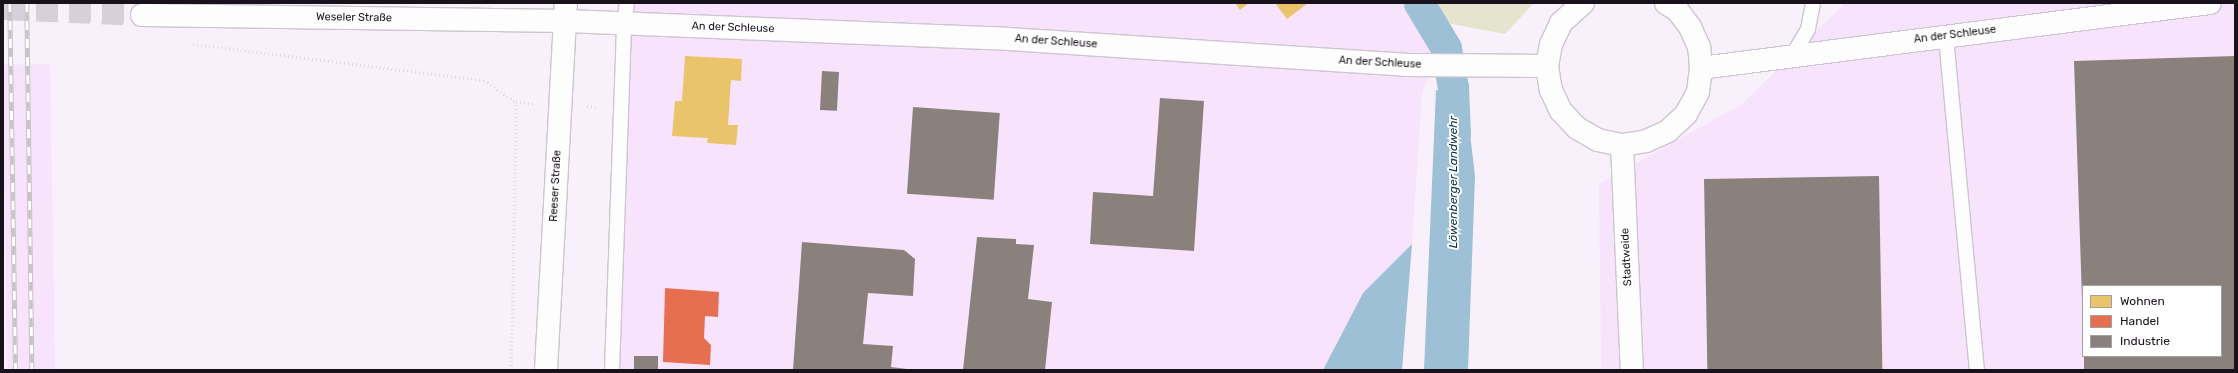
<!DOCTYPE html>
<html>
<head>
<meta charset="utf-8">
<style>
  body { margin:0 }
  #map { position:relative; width:2238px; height:373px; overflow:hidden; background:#f8f0fa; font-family:Rubik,sans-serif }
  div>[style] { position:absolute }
  .built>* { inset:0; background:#f7e4fc; transform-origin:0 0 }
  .green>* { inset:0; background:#e5e4cf }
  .water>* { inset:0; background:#9ec0d6 }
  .homes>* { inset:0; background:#e9c46a }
  .shops>* { inset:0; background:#e76f51 }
  .industry>* { inset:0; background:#8a817c; transform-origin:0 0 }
  .canal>* { height:31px; margin:-15.5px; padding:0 15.5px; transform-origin:15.5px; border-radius:15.5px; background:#9ec0d6 }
  .secondary-tunnel>* { height:22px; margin-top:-11px; transform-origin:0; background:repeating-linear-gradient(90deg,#d7cfd9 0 22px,transparent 0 33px) }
  .path>* { height:2.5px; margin-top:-1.25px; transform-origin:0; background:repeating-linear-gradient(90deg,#dedcdf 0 1px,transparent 0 4px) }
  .roads { filter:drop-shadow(1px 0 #cdc5cf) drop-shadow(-1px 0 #cdc5cf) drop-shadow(0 1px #cdc5cf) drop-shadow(0 -1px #cdc5cf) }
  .lane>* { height:14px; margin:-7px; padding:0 7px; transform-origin:7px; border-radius:7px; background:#fefdfe }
  .street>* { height:22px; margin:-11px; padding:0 11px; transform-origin:11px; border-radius:11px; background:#fefdfe }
  .secondary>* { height:22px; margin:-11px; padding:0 11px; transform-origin:11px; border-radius:11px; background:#fefdfe }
  .rail>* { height:4.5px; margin-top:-2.25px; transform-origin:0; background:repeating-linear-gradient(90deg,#fff 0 9px,#c6c4c6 0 18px); box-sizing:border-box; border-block:1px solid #c6c4c6 }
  span { translate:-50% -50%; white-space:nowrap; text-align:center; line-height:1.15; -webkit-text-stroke:4px #fff; paint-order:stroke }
  .street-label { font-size:11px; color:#19111b }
  .water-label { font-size:12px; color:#002f41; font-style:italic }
  .frame { position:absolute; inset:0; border:4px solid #19111b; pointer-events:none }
  .legend { position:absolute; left:2082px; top:285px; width:140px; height:72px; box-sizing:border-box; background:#fff; border:1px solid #a3a0a4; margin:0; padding:5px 7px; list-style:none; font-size:12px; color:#19111b }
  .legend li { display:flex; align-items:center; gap:8px; height:20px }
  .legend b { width:20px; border:1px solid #a3a0a4 }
</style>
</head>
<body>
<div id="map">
  <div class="built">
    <i style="clip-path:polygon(617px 3px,1434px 3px,1447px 23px,1422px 93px,1412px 244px,1363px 293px,1323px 370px,617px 370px)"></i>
    <i style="clip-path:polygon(evenodd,1845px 3px,2235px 3px,2235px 370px,1601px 370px,1599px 184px,1742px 104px,1845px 3px,2083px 286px,2221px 286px,2221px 356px,2083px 356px,2083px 286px)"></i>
    <i style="left:50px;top:64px;width:306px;height:48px;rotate:89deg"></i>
  </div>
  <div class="green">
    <i style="clip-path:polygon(1434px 3px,1534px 3px,1505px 34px,1447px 23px)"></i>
  </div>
  <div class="water">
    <i style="clip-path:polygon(1436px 90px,1465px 92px,1475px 176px,1468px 370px,1424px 370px)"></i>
    <i style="clip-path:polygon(1412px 244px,1402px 370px,1323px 370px,1363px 293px)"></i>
  </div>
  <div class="homes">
    <i style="clip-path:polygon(1235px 3px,1249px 3px,1240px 10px)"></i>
    <i style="clip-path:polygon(1275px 3px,1308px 3px,1287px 19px)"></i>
    <i style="clip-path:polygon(685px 56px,742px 59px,741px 81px,731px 80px,728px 125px,738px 125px,736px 145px,707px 143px,708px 138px,672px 136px,675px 101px,682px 101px)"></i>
  </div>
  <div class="shops">
    <i style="clip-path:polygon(665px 288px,719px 292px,718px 317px,705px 316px,704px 338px,711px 345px,710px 365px,663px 362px)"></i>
  </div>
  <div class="industry">
    <i style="clip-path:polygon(2235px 56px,2235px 370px,2084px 370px,2084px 356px,2221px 356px,2221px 286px,2083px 286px,2082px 299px,2074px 61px)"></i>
    <i style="left:822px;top:71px;width:17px;height:39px;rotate:3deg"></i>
    <i style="clip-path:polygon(1160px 98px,1204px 101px,1194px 251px,1090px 244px,1093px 192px,1153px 196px)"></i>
    <i style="left:913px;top:107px;width:87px;height:87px;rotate:4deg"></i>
    <i style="left:1879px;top:176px;width:194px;height:175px;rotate:89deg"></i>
    <i style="clip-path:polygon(977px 237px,1016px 239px,1016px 244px,1034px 245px,1028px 299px,1052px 302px,1045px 370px,963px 370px)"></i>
    <i style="clip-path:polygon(802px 242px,904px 250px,915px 259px,913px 296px,868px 293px,863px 344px,893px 346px,891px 367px,915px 370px,793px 370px)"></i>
    <i style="left:634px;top:356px;width:24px;height:14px"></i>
  </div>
  <div class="canal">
    <i style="left:1419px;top:3px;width:52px;rotate:59deg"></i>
    <i style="left:1446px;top:48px;width:40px;rotate:80deg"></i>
    <i style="left:1453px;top:87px;width:47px;rotate:87.6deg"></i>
  </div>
  <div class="secondary-tunnel">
    <i style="left:3px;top:9px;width:139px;rotate:2.5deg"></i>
  </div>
  <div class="path">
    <i style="left:193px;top:44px;width:293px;rotate:7.1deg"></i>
    <i style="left:484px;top:80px;width:39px;rotate:35deg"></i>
    <i style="left:516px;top:102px;width:18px;rotate:6deg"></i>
    <i style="left:587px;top:106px;width:10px;rotate:6deg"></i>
    <i style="left:511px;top:370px;width:268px;rotate:-88.9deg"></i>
  </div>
  <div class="roads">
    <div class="lane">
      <i style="left:1946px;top:37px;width:334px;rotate:84.7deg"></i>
      <i style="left:1792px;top:56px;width:31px;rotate:-59deg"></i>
      <i style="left:1808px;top:29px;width:26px;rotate:-79deg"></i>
      <i style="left:612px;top:370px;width:346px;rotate:-88deg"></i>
      <i style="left:624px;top:24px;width:21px;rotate:-82deg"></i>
    </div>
    <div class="street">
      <i style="left:1583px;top:3px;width:30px;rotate:138deg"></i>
      <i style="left:1561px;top:23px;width:23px;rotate:115deg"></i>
      <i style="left:1551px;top:44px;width:22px;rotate:100deg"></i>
      <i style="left:1547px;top:66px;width:24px;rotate:81deg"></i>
      <i style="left:1551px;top:90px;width:23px;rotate:65deg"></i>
      <i style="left:1561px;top:111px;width:23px;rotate:47deg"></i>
      <i style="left:1577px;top:128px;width:24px;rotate:30deg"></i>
      <i style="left:1598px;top:140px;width:25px;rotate:12deg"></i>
      <i style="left:1622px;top:145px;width:24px;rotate:-9deg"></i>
      <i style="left:1646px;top:141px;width:24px;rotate:-24deg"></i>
      <i style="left:1668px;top:131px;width:25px;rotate:-43deg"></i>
      <i style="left:1686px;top:114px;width:25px;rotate:-61deg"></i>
      <i style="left:1698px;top:92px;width:24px;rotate:-83deg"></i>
      <i style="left:1701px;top:68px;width:21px;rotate:-95deg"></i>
      <i style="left:1699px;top:47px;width:22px;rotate:-114deg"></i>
      <i style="left:1690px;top:27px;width:21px;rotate:-127deg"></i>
      <i style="left:1677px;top:10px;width:13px;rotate:-148deg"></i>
      <i style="left:565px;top:21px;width:428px;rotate:2.3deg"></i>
      <i style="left:993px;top:38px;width:413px;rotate:3.7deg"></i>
      <i style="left:1405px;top:65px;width:142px;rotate:0.4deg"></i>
      <i style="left:1701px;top:68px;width:513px;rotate:-7.28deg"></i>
      <i style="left:1622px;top:145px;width:225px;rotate:87.5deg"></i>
    </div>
    <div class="secondary">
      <i style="left:142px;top:15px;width:423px;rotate:0.8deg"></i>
      <i style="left:546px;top:370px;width:368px;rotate:-86.9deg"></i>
    </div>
  </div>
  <div class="rail">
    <i style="left:10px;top:3px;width:367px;rotate:89.1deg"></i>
    <i style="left:27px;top:3px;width:367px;rotate:89.2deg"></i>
  </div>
  <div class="street-label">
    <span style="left:354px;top:18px;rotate:1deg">Weseler Straße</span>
    <span style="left:733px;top:28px;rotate:2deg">An der Schleuse</span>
    <span style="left:1955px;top:35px;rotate:-7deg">An der Schleuse</span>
    <span style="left:1056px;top:42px;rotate:4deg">An der Schleuse</span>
    <span style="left:1380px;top:63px;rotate:3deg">An der Schleuse</span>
    <span style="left:556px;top:186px;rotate:-87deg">Reeser Straße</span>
    <span style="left:1627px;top:257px;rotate:-93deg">Stadtweide</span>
  </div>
  <div class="water-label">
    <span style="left:1454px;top:182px;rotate:-90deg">Löwenberger Landwehr</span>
  </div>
  <div class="frame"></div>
  <ul class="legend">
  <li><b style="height:11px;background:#e9c46a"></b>Wohnen</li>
  <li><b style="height:11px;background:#e76f51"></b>Handel</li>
  <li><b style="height:11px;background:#8a817c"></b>Industrie</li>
  </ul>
</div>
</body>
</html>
